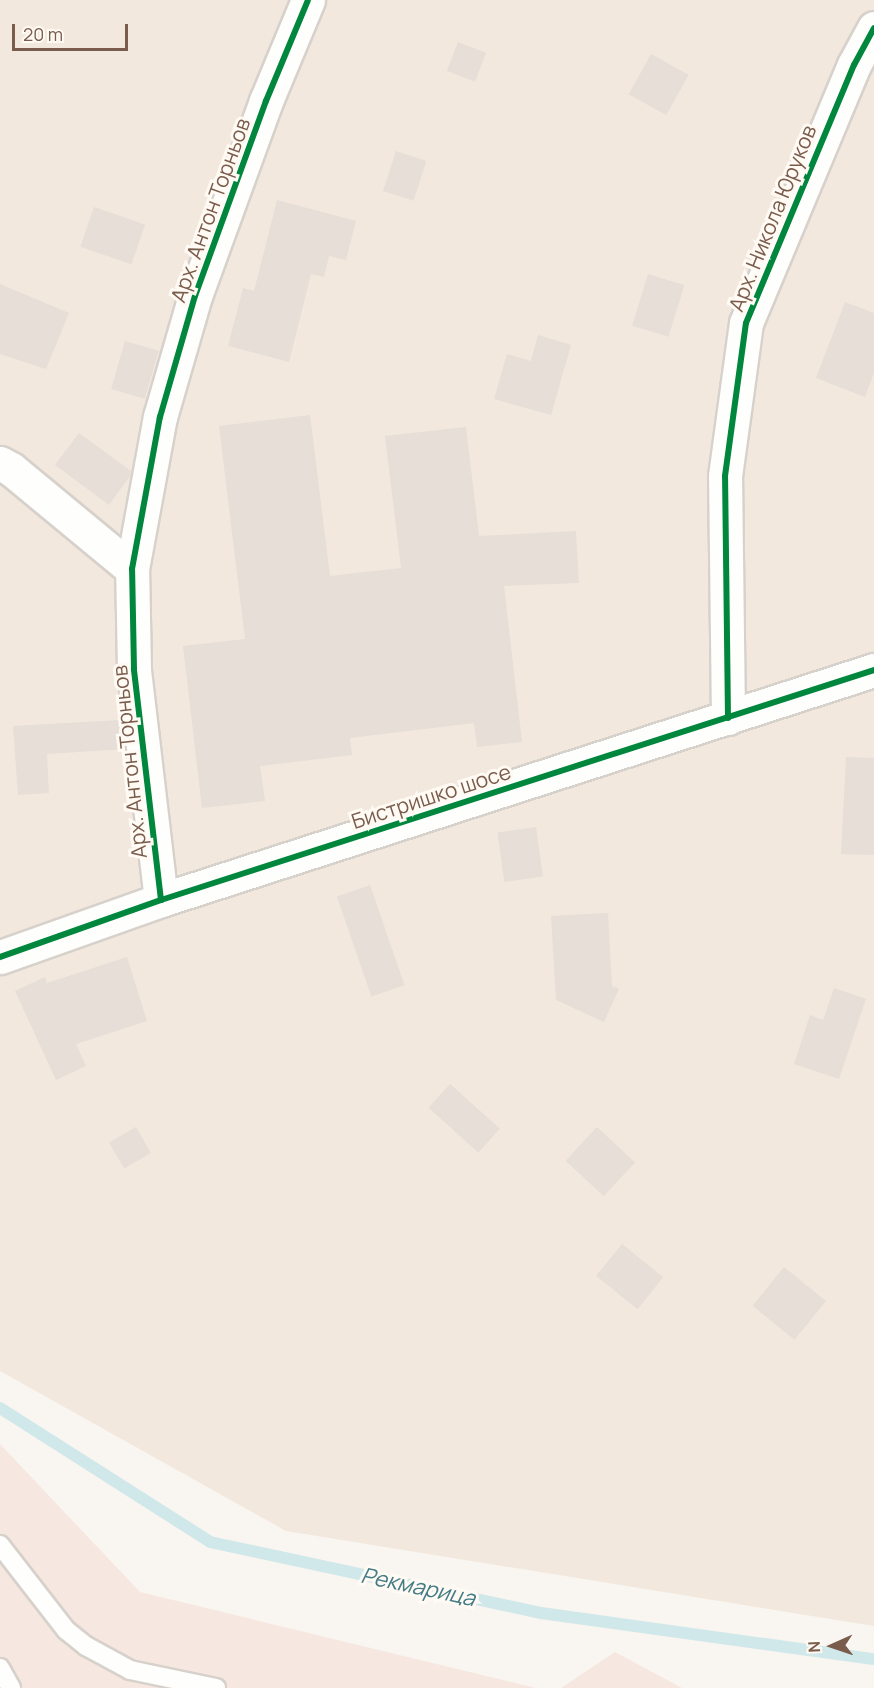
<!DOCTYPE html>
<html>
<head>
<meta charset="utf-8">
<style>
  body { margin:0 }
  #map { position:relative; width:874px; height:1688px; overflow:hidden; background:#f9f5f0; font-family:Manrope,sans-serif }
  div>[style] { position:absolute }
  .residential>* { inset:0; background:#f2e8de }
  .commercial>* { inset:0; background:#f6e8e1 }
  .stream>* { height:12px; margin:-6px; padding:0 6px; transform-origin:6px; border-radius:6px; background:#d0e8ea }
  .building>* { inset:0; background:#e6ded7; transform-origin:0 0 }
  .roads { filter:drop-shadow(2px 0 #d7d1cb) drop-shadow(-2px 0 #d7d1cb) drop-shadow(0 2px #d7d1cb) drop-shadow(0 -2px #d7d1cb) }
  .lane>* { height:18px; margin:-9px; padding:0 9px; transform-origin:9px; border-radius:9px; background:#fefefd }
  .street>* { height:33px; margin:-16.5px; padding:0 16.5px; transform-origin:16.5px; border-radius:16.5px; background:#fefefd }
  .secondary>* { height:33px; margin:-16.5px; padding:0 16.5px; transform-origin:16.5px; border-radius:16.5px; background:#fefefd }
  .cycleway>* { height:6px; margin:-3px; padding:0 3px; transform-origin:3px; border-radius:3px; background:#00873e }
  span { translate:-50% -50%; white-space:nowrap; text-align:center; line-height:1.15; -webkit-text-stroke:6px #fffaf3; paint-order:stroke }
  .street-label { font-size:21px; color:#7a5c4d }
  .water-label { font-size:22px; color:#437c86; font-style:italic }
  .north { position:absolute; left:802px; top:1616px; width:60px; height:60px; -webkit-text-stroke:4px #fffaf3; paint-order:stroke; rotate:267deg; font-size:16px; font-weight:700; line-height:24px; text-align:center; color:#7a5c4d }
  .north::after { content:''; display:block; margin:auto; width:21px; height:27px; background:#7a5c4d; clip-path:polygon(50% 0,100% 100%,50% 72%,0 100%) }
  .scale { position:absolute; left:12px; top:24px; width:116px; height:27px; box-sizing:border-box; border:3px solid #7a5c4d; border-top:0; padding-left:8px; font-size:18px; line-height:21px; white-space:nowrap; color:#7a5c4d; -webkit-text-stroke:4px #fffaf3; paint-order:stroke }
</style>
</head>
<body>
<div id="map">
  <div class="residential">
    <i style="clip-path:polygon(0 0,874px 0,874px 1626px,286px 1531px,0 1371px)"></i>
  </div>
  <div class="commercial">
    <i style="clip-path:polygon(0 1444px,140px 1592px,536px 1688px,0 1688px)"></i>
    <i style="clip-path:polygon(615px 1652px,682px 1688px,561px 1688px)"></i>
  </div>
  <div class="stream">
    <i style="left:0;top:1408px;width:249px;rotate:32.5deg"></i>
    <i style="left:210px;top:1542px;width:339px;rotate:12.1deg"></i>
    <i style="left:541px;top:1613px;width:336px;rotate:7.9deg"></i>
  </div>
  <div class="building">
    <i style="left:458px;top:42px;width:30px;height:31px;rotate:21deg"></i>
    <i style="left:651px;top:54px;width:43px;height:46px;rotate:29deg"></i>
    <i style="left:396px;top:151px;width:32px;height:42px;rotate:18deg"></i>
    <i style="clip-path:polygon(277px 200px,356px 221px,346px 260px,329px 256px,324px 277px,311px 274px,289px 362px,228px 346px,243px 288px,254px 291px)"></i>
    <i style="left:94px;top:207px;width:54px;height:42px;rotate:19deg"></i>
    <i style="left:648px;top:274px;width:38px;height:54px;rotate:17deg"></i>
    <i style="clip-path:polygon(0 284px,69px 313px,46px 369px,0 354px)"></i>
    <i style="clip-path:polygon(845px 302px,874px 313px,874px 373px,865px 397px,816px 378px)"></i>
    <i style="clip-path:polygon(538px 335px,571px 345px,551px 415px,494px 399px,507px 354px,531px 361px)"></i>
    <i style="left:125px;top:341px;width:35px;height:50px;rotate:16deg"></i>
    <i style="clip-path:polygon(310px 415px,330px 576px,401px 568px,385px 436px,466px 427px,479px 536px,576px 531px,579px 583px,504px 586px,522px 742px,477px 747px,474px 723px,350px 738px,352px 755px,260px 766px,265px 801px,202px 808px,183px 646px,245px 639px,219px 426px)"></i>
    <i style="clip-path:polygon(79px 433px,131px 471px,130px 476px,109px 505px,55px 465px)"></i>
    <i style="clip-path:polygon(121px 720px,125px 749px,47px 754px,49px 793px,18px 795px,13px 726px)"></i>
    <i style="clip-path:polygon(846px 757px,874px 758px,874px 855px,841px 854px)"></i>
    <i style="left:536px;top:827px;width:50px;height:39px;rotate:82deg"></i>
    <i style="left:370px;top:885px;width:106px;height:35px;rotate:71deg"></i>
    <i style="clip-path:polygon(608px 913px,612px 986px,619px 989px,604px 1022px,556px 1000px,551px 916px)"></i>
    <i style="clip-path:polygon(127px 957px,147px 1021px,76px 1044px,86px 1066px,56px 1080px,15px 991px,45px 977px,47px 983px)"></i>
    <i style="clip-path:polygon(834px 988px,866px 999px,839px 1079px,794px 1064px,810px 1015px,823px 1020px)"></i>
    <i style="left:450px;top:1084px;width:67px;height:32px;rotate:42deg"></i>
    <i style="left:136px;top:1127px;width:30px;height:31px;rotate:60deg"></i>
    <i style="left:597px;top:1127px;width:52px;height:46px;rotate:43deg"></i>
    <i style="left:622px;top:1244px;width:53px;height:41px;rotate:39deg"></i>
    <i style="left:784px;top:1267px;width:54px;height:50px;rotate:39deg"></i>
  </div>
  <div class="roads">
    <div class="lane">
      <i style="left:0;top:1545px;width:108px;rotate:52.2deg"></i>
      <i style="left:66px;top:1630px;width:26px;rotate:39deg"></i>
      <i style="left:86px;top:1646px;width:50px;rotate:28.6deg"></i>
      <i style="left:130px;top:1670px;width:88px;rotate:11.8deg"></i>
      <i style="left:0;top:1668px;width:23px;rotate:61deg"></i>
    </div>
    <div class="street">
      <i style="left:0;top:463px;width:13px;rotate:29deg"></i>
      <i style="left:11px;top:469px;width:157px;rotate:39.6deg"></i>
      <i style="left:728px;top:718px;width:242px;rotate:-90.7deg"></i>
      <i style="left:725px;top:476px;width:154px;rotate:-82.2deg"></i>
      <i style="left:746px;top:323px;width:280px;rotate:-67.3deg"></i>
      <i style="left:854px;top:65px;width:42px;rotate:-61.6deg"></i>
      <i style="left:161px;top:900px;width:233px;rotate:-96.7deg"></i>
      <i style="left:134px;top:669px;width:100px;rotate:-91.1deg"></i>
      <i style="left:132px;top:569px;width:155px;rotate:-79.6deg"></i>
      <i style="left:160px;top:417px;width:126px;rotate:-73.9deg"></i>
      <i style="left:195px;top:296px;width:208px;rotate:-70deg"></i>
      <i style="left:266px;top:101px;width:109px;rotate:-67.4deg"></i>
    </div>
    <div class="secondary">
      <i style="left:0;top:957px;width:171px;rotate:-19.5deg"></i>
      <i style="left:161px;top:900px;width:749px;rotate:-17.88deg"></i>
    </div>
  </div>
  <div class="cycleway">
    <i style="left:728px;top:718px;width:242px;rotate:-90.7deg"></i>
    <i style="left:725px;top:476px;width:154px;rotate:-82.2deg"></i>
    <i style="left:746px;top:323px;width:280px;rotate:-67.3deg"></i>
    <i style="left:854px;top:65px;width:42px;rotate:-61.6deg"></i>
    <i style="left:161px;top:900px;width:233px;rotate:-96.7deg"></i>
    <i style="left:134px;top:669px;width:100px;rotate:-91.1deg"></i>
    <i style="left:132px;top:569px;width:155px;rotate:-79.6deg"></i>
    <i style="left:160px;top:417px;width:126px;rotate:-73.9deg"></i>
    <i style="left:195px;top:296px;width:208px;rotate:-70deg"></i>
    <i style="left:266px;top:101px;width:109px;rotate:-67.4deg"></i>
    <i style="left:0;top:957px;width:171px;rotate:-19.5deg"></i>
    <i style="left:161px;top:900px;width:749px;rotate:-17.88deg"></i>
  </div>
  <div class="street-label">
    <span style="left:210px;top:210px;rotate:-70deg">Арх. Антон Торньов</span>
    <span style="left:772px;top:218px;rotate:-68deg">Арх. Никола Юруков</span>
    <span style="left:129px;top:762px;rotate:-96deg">Арх. Антон Торньов</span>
    <span style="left:431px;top:796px;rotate:-18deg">Бистришко шосе</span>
  </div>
  <div class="water-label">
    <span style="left:418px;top:1587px;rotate:12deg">Рекмарица</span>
  </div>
  <div class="north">N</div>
  <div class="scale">20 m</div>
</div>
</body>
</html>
